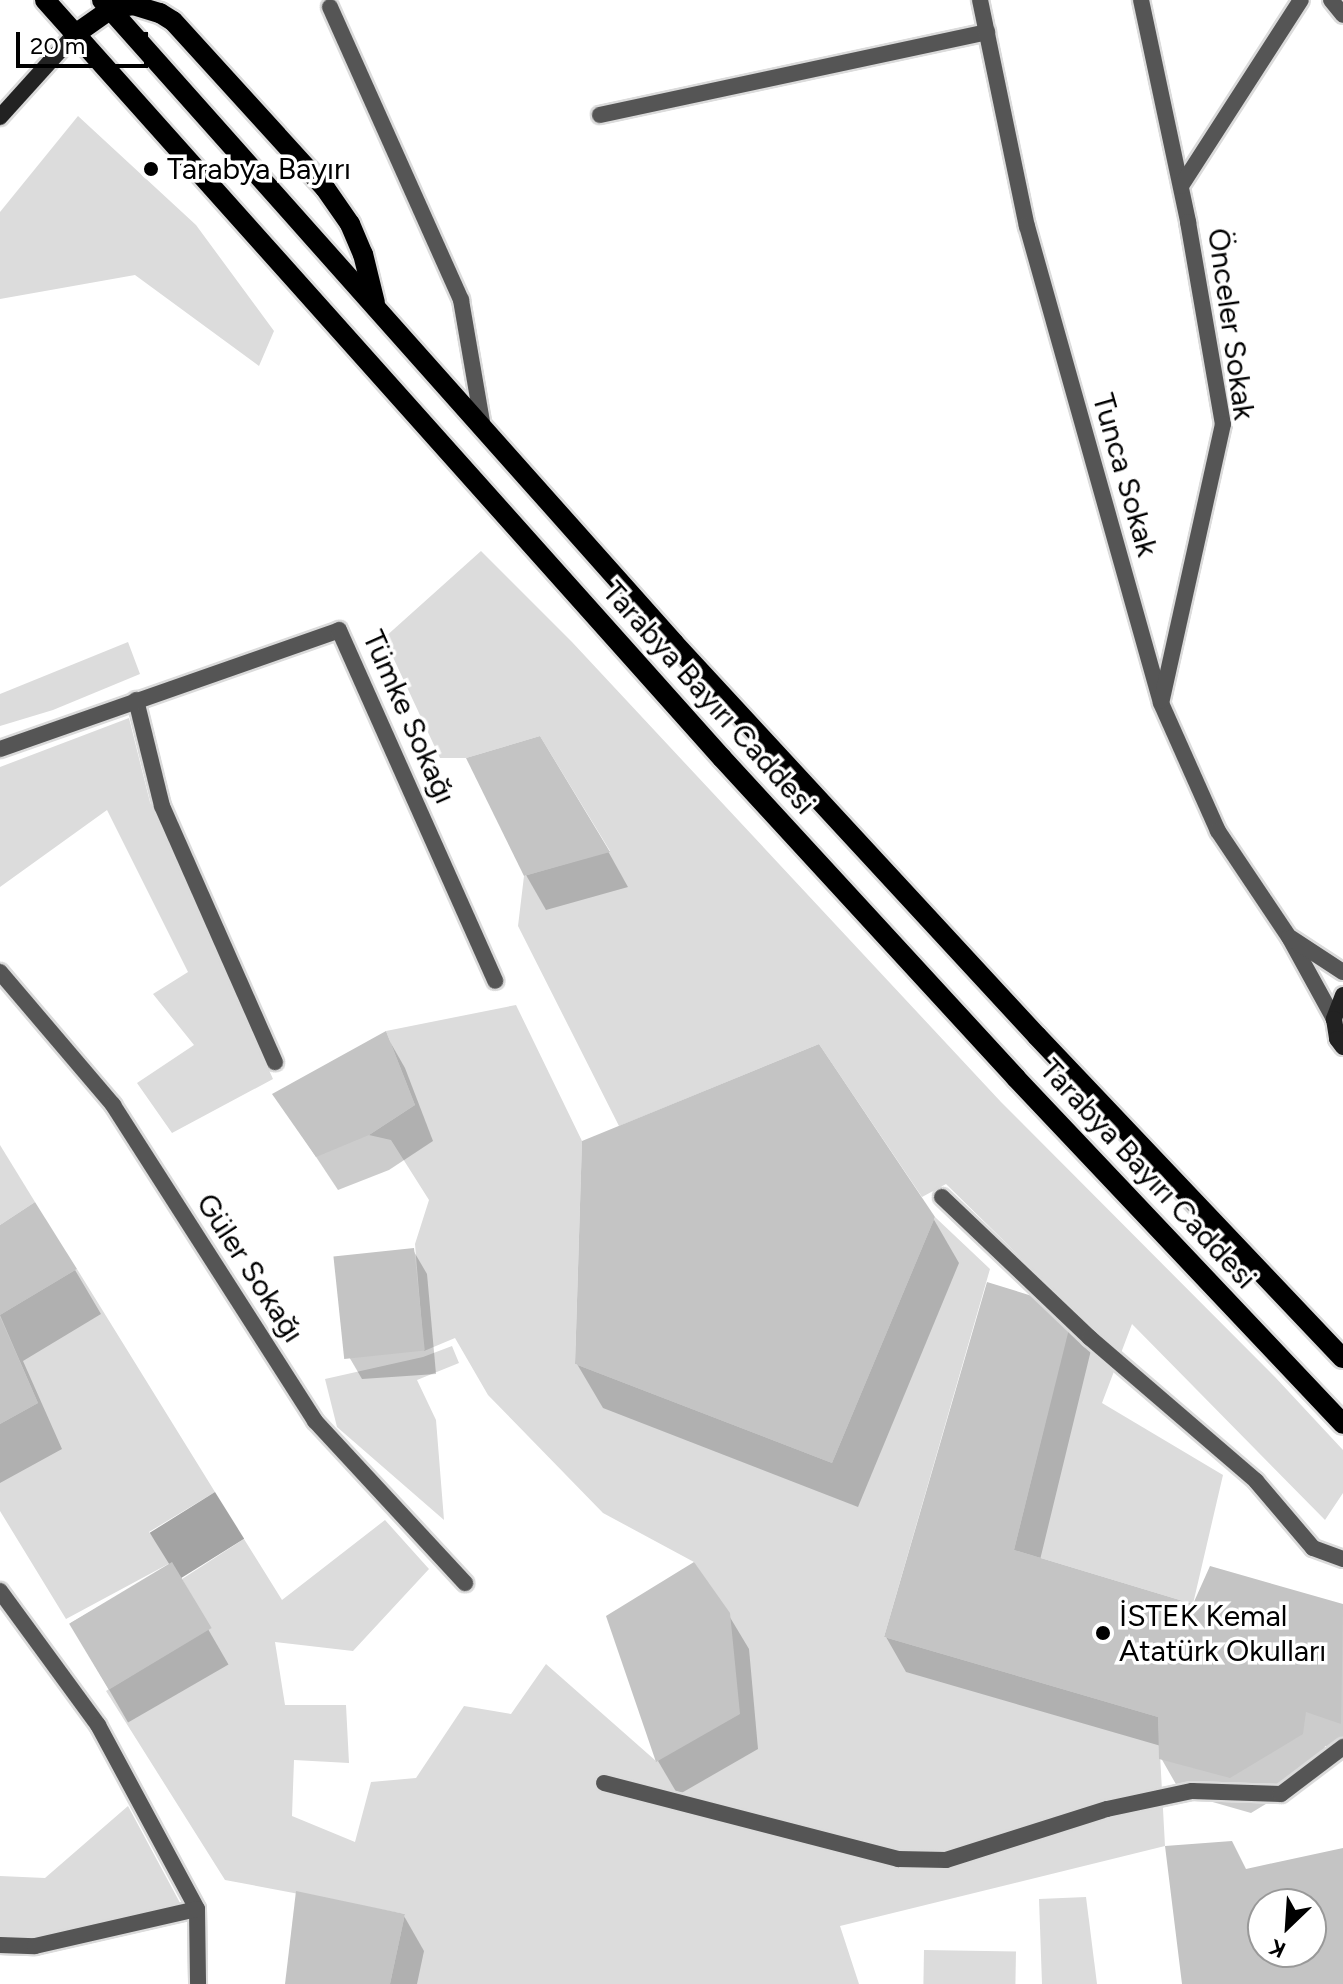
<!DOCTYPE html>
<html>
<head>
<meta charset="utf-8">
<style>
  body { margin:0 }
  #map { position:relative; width:1343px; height:1984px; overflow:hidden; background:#fff; font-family:Figtree,sans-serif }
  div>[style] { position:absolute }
  .green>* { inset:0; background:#dcdcdc; transform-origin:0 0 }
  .water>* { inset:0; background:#a3a3a3; transform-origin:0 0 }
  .shadow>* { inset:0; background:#0003; transform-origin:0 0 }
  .building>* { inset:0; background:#c4c4c4; transform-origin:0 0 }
  .roads { filter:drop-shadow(2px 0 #dbdbdb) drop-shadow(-2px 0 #dbdbdb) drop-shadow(0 2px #dbdbdb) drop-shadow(0 -2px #dbdbdb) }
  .lane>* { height:16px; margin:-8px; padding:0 8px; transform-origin:8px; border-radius:8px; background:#555 }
  .street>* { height:16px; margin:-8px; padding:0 8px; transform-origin:8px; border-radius:8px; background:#555 }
  .secondary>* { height:16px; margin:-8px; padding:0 8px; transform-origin:8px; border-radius:8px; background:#222 }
  .primary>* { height:20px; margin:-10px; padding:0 10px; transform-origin:10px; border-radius:10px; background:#000 }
  .dots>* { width:22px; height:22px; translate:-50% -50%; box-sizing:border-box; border:4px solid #fff; border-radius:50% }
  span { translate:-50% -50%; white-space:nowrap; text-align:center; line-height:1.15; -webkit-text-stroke:7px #fff; paint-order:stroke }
  .poi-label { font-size:30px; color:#000 }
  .left { translate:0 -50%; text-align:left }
  .street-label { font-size:30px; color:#000 }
  .north { position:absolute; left:1247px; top:1888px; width:80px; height:80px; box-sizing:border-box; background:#fff; border:2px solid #999; border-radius:50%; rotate:205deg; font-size:22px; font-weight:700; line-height:32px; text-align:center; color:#000 }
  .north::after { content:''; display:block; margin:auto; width:28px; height:36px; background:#000; clip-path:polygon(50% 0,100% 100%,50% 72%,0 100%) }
  .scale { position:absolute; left:16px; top:32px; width:132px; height:36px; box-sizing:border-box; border:4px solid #000; border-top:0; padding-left:10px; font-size:24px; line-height:28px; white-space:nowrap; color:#000; -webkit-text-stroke:6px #fff; paint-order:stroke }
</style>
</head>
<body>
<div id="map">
  <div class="green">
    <i style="clip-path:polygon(78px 116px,196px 225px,274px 331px,259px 366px,135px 275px,0 299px,0 212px)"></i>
    <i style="clip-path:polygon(481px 551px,572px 642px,1001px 1102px,1275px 1377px,1343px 1450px,1343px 1493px,1325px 1520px,1132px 1324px,1102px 1403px,1223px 1475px,1193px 1604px,1014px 1550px,1073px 1309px,946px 1184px,922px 1197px,819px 1044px,619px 1126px,518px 926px,524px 876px,610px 851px,540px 736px,466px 758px,440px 758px,384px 638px)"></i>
    <i style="clip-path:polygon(128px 642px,140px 674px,53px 710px,0 726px,0 694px)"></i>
    <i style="clip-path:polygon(129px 718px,150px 802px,273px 1079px,172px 1133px,137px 1083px,194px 1045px,153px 994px,188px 972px,107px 810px,0 887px,0 767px)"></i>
    <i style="clip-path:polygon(516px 1005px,582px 1141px,575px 1364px,832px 1463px,935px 1217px,990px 1269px,884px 1637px,1158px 1717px,1165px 1846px,840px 1926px,859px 1984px,390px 1984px,405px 1914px,225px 1880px,106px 1691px,210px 1628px,182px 1579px,244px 1539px,282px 1600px,385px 1520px,429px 1569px,353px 1651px,275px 1642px,285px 1705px,346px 1705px,349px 1763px,294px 1760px,292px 1816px,355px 1842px,371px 1782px,416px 1778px,464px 1706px,511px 1714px,546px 1664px,656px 1761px,739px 1714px,694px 1562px,603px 1513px,488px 1395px,455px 1338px,424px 1351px,415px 1244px,429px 1200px,391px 1140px,369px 1135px,415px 1105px,386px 1031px)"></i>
    <i style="clip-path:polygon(0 1145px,35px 1202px,0 1225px)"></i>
    <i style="clip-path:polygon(77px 1269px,215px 1492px,149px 1532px,172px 1562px,66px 1619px,0 1511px,0 1424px,38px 1403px,0 1315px)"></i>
    <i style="clip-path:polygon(452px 1346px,459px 1363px,417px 1380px,436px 1420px,444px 1520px,337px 1427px,325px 1379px,423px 1357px)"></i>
    <i style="clip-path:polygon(128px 1806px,186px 1914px,29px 1938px,0 1937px,0 1876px,45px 1878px)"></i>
    <i style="clip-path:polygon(1086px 1897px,1097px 1984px,1042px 1984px,1039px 1899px)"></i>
    <i style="left:924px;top:1950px;width:92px;height:34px;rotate:1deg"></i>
  </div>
  <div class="water">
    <i style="left:215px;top:1492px;width:55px;height:77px;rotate:58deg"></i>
  </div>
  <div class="shadow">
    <i style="clip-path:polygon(540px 738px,609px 853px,628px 887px,546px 910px,526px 875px)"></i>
    <i style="clip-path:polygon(385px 1033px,405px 1068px,433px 1141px,389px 1170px,338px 1190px,275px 1095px)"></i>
    <i style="clip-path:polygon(933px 1218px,959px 1263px,858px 1507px,603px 1408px,577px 1364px)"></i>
    <i style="clip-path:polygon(0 1228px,75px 1270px,101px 1314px,23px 1361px,62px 1449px,0 1483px)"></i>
    <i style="clip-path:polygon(413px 1250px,427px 1274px,436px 1374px,362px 1379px,348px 1355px)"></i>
    <i style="clip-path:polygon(1072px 1311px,1092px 1346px,1040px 1560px,1194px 1606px,1211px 1568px,1343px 1606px,1343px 1752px,1325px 1746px,1323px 1769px,1251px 1813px,1181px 1793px,1161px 1758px,1161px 1746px,906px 1672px,886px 1637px)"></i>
    <i style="left:171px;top:1565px;width:115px;height:116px;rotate:60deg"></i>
    <i style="clip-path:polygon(728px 1614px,749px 1649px,758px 1749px,678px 1795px,658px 1761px)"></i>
    <i style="clip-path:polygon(404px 1916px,424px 1951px,417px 1984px,287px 1984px)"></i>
  </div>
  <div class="building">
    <i style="clip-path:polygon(540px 736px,610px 852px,524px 876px,466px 758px)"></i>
    <i style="clip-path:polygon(386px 1031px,415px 1105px,369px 1135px,316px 1157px,272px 1094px)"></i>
    <i style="clip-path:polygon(819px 1044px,935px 1217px,832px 1463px,575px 1364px,582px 1141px)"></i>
    <i style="clip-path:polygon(35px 1202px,77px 1269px,0 1315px,0 1225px)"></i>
    <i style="left:414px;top:1248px;width:103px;height:81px;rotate:84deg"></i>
    <i style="clip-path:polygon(987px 1282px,1074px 1309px,1014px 1550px,1193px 1604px,1210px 1566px,1343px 1604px,1341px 1724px,1306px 1712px,1303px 1734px,1230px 1778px,1159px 1759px,1158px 1717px,884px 1637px)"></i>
    <i style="clip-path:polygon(0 1317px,38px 1403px,0 1424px)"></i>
    <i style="left:172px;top:1562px;width:77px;height:120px;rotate:59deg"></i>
    <i style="clip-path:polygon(694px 1562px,730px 1613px,740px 1714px,656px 1762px,606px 1616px)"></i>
    <i style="clip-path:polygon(evenodd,1232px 1841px,1246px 1869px,1343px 1848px,1343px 1984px,1182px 1984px,1165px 1846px,1232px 1841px,1263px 1904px,1311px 1904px,1311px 1952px,1263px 1952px,1263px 1904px)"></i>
    <i style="clip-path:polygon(296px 1891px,405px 1914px,390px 1984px,285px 1984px)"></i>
  </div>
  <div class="roads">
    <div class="lane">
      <i style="left:600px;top:115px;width:396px;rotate:-12.1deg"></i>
    </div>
    <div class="street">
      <i style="left:980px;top:0;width:231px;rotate:78.3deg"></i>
      <i style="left:1027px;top:226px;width:495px;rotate:74.3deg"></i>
      <i style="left:1161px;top:703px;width:140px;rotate:66deg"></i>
      <i style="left:1218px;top:831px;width:128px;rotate:56.2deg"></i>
      <i style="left:1289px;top:937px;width:94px;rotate:61.2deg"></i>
      <i style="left:1141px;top:0;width:227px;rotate:78deg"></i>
      <i style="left:1188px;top:222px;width:205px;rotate:80.2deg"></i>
      <i style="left:1223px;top:424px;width:283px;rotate:102.5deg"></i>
      <i style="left:1331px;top:0;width:19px;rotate:51deg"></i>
      <i style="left:330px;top:7px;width:321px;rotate:65.9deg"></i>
      <i style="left:461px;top:300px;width:129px;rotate:80.2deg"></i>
      <i style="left:1181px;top:186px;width:221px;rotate:-57.2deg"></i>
      <i style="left:136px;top:700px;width:109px;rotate:76.2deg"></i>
      <i style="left:162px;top:806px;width:280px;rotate:66.2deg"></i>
      <i style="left:0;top:749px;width:359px;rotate:-19.3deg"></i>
      <i style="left:339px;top:630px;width:384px;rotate:66deg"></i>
      <i style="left:1291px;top:938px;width:62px;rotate:33.2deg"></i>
      <i style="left:0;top:972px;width:175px;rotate:49.6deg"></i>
      <i style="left:113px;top:1105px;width:375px;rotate:57.4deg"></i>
      <i style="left:315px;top:1421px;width:221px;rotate:47.2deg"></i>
      <i style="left:942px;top:1197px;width:204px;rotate:43.6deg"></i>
      <i style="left:1090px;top:1338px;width:219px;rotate:40.7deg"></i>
      <i style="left:1256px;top:1481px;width:88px;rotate:49.6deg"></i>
      <i style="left:1313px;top:1548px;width:32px;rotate:20deg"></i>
      <i style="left:0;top:1591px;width:166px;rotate:53.8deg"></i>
      <i style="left:98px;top:1725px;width:209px;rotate:61.7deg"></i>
      <i style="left:197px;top:1909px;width:75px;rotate:89.2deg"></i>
      <i style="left:604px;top:1783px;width:304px;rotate:14.5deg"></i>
      <i style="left:898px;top:1859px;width:48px;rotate:1.2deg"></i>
      <i style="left:946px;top:1860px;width:169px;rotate:-17.6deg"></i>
      <i style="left:1107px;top:1809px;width:87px;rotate:-12deg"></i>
      <i style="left:1192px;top:1791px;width:89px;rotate:1.9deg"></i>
      <i style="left:1281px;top:1794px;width:78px;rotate:-37.2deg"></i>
      <i style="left:0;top:1945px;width:35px;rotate:2deg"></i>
      <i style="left:35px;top:1946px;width:166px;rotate:-12.9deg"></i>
    </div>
    <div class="secondary">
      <i style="left:0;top:117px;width:110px;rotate:-47.9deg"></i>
      <i style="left:1343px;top:995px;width:26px;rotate:111deg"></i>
      <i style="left:1334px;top:1019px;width:20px;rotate:81deg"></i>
      <i style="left:1337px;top:1039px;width:10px;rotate:53deg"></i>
    </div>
    <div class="primary">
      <i style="left:45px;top:0;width:1016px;rotate:48.23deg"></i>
      <i style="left:722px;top:758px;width:435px;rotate:47.4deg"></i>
      <i style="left:1016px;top:1078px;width:476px;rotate:46.6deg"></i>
      <i style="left:102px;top:0;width:861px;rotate:48.34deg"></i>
      <i style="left:674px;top:643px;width:535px;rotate:47.27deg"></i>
      <i style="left:1037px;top:1036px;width:444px;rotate:46.5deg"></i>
      <i style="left:74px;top:35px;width:45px;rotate:-35.1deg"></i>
      <i style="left:111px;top:9px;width:22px;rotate:-10deg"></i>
      <i style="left:133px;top:5px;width:28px;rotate:17deg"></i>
      <i style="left:160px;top:13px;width:15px;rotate:32deg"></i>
      <i style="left:173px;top:21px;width:226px;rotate:47.7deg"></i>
      <i style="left:325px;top:188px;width:44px;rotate:55.2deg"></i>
      <i style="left:350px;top:224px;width:33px;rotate:67deg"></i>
      <i style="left:363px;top:254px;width:50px;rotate:76.2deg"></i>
    </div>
  </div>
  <div class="dots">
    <i style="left:151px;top:169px;background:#000"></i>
    <i style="left:1103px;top:1633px;background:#000"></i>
  </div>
  <div class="poi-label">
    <span class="left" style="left:167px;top:169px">Tarabya Bayırı</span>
    <span class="left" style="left:1119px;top:1633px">İSTEK Kemal<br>Atatürk Okulları</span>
  </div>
  <div class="street-label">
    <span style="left:1231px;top:324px;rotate:82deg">Önceler Sokak</span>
    <span style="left:1125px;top:475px;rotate:74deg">Tunca Sokak</span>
    <span style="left:709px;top:698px;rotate:48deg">Tarabya Bayırı Caddesi</span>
    <span style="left:409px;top:717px;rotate:66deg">Tümke Sokağı</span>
    <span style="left:1148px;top:1174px;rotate:47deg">Tarabya Bayırı Caddesi</span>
    <span style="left:250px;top:1268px;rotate:57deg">Güler Sokağı</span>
  </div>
  <div class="north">K</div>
  <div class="scale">20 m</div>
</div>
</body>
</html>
